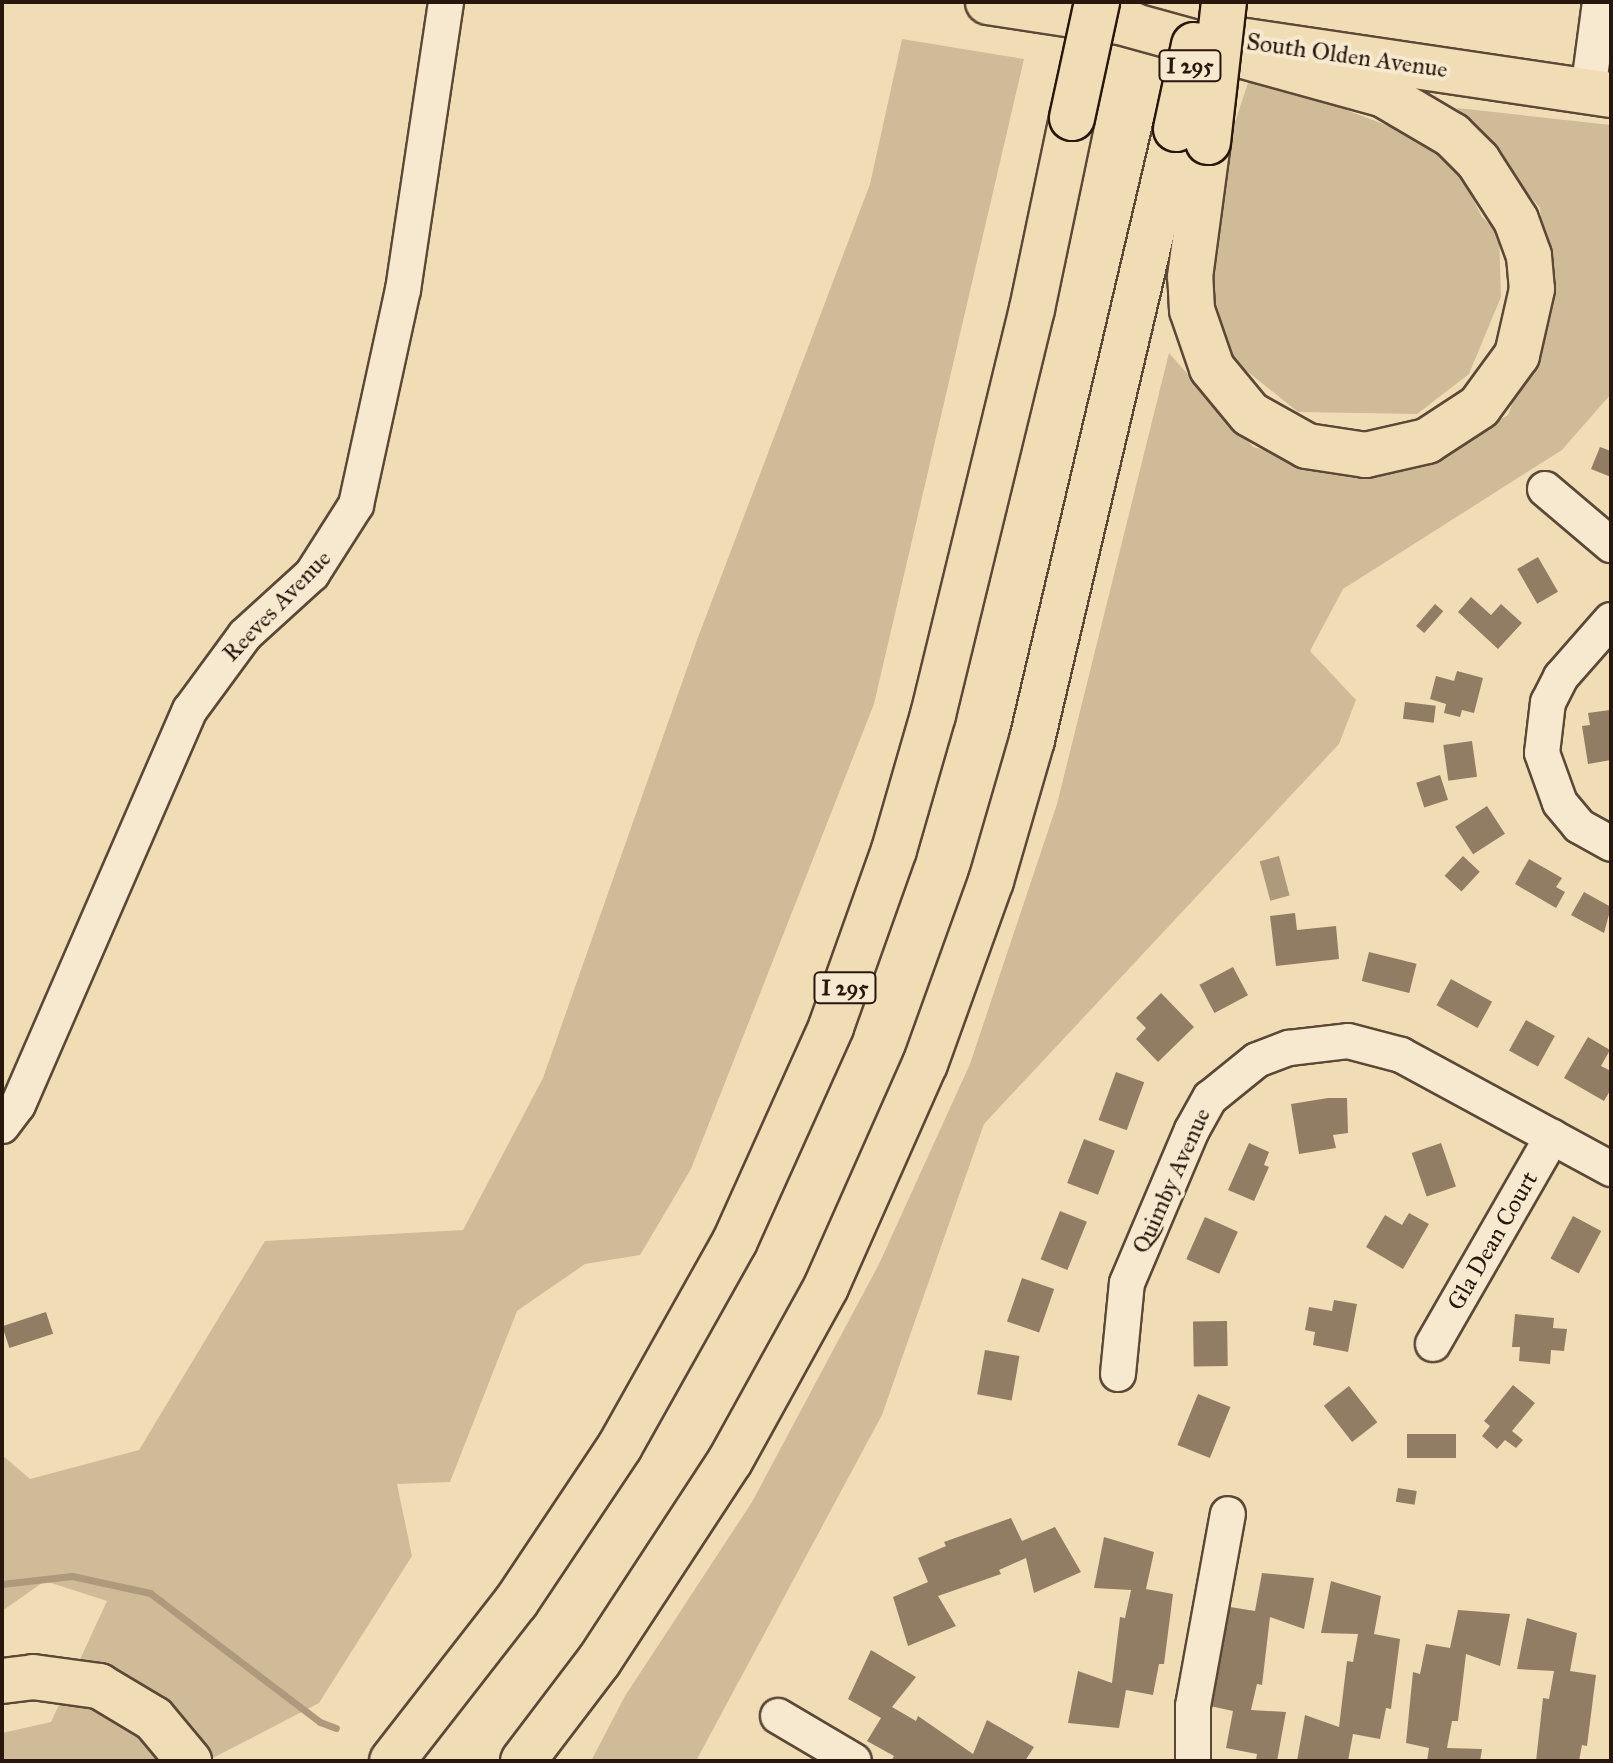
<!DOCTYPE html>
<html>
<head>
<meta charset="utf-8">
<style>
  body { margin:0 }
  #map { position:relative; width:1613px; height:1763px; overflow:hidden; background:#f1ddb5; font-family:"IM FELL Great Primer",serif }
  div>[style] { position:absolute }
  .green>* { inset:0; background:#cfbb98 }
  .water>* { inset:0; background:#ad997c; transform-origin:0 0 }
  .stream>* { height:7px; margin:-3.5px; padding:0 3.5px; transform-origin:3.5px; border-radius:3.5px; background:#ad997c }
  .building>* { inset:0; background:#917d64; transform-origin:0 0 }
  .roads { filter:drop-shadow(2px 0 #5b4837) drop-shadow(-2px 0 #5b4837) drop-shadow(0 2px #5b4837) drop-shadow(0 -2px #5b4837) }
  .minor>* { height:34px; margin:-17px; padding:0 17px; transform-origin:17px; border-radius:17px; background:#f6e9cf }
  .major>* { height:44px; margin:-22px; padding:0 22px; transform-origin:22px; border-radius:22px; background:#f1ddb5 }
  .highway>* { height:44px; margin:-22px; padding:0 22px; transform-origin:22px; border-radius:22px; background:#f1ddb5 }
  .bridges { filter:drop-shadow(2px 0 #29160d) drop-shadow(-2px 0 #29160d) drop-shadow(0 2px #29160d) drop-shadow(0 -2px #29160d) }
  .highway-bridge>* { height:44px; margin:-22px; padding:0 22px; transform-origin:22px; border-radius:22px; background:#f1ddb5 }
  span { translate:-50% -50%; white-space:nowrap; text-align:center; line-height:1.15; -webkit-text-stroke:8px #f6e9cf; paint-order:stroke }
  .shield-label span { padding:2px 6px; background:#f6e9cf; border:2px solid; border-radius:6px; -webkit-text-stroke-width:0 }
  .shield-label { font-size:22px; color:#29160d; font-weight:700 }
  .street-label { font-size:24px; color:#29160d }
  .frame { position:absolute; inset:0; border:4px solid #29160d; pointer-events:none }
</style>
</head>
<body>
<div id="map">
  <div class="green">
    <i style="clip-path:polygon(902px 39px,1024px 59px,874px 704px,691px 1169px,640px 1255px,585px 1264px,517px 1311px,450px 1482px,397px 1484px,412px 1556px,319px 1703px,207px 1761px,2px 1761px,2px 1733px,51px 1722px,107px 1601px,45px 1581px,2px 1611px,2px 1455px,30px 1479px,139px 1450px,265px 1241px,463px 1230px,543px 1078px,697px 640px,870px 184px)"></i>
    <i style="clip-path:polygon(1251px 74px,1447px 148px,1482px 217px,1499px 233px,1501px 297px,1469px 374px,1417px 414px,1298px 412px,1233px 360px,1208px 286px,1221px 164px)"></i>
    <i style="clip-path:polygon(1457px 108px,1611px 125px,1611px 394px,1562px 450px,1343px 589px,1310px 651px,1356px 700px,1339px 744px,984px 1124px,882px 1415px,696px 1761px,591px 1761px,625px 1696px,752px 1502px,879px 1264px,970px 1064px,1057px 804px,1169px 353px,1253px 447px,1345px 470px,1446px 450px,1508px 415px,1550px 307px,1540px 208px)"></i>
  </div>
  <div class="water">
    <i style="left:1279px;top:856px;width:41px;height:20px;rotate:75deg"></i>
  </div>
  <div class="stream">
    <i style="left:2px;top:1584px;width:70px;rotate:-6.5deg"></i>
    <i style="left:72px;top:1576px;width:80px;rotate:12.3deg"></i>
    <i style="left:150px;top:1593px;width:213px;rotate:37.2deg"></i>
    <i style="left:320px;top:1722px;width:17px;rotate:21deg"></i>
  </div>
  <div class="building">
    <i style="clip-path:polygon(1600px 447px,1611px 451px,1611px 477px,1591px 469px)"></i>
    <i style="left:1538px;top:557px;width:40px;height:24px;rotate:60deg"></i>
    <i style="clip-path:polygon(1471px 597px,1491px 615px,1501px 604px,1522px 623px,1498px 649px,1458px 612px)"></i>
    <i style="left:1435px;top:604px;width:11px;height:29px;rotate:41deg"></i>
    <i style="clip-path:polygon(1457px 671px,1483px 678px,1474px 713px,1462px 710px,1460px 717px,1444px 713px,1446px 704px,1430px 699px,1436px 676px,1454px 681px)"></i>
    <i style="left:1405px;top:702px;width:31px;height:17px;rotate:7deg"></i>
    <i style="clip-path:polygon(1610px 710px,1611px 760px,1588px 764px,1582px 726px,1590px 725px,1588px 713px)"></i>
    <i style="left:1472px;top:741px;width:36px;height:29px;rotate:82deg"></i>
    <i style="left:1440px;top:775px;width:26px;height:25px;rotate:72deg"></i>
    <i style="left:1487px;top:806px;width:33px;height:38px;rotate:57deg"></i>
    <i style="left:1463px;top:856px;width:23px;height:27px;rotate:43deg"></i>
    <i style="clip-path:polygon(1529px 859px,1562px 878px,1556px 887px,1565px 892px,1556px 908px,1515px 884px)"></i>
    <i style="clip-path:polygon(1584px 892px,1611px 907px,1604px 933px,1571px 915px)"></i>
    <i style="clip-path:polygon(1295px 913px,1297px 930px,1336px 926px,1339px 959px,1276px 966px,1270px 916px)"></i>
    <i style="left:1369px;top:952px;width:49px;height:30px;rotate:14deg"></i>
    <i style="left:1233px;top:967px;width:32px;height:38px;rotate:62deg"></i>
    <i style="left:1451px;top:979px;width:47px;height:30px;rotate:29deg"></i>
    <i style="clip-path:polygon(1161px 993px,1194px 1027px,1158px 1062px,1136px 1039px,1146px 1028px,1136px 1018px)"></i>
    <i style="left:1526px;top:1020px;width:33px;height:35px;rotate:29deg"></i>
    <i style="clip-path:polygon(1588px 1037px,1610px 1050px,1601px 1066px,1611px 1071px,1611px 1089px,1604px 1101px,1564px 1078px)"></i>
    <i style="left:1116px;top:1072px;width:30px;height:51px;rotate:20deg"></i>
    <i style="clip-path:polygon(1328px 1098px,1347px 1098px,1348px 1133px,1333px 1135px,1336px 1148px,1299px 1154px,1291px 1104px)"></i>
    <i style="left:1084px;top:1139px;width:33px;height:47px;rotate:21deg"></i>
    <i style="clip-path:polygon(1249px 1143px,1269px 1152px,1264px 1165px,1269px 1167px,1254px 1201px,1228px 1190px)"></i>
    <i style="left:1441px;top:1143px;width:46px;height:31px;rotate:71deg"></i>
    <i style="left:1060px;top:1211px;width:29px;height:52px;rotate:22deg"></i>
    <i style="clip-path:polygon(1409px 1213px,1429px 1224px,1403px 1269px,1366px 1247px,1385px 1215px,1402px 1225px)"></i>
    <i style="left:1573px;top:1216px;width:32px;height:48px;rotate:28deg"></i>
    <i style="left:1205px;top:1217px;width:36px;height:46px;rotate:24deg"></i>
    <i style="left:1022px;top:1278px;width:34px;height:46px;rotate:19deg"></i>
    <i style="clip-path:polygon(1334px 1300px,1357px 1304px,1348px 1352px,1313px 1345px,1315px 1332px,1305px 1330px,1309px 1307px,1332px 1311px)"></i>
    <i style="left:46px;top:1312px;width:23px;height:46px;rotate:72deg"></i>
    <i style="clip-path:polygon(1515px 1314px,1554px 1318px,1553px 1328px,1567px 1329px,1564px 1351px,1551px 1350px,1550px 1364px,1519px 1361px,1520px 1347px,1512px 1347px)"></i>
    <i style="left:1227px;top:1321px;width:45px;height:34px;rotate:89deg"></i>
    <i style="left:985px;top:1350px;width:35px;height:45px;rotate:10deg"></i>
    <i style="clip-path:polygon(1513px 1385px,1535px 1403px,1512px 1431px,1523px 1440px,1516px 1448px,1505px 1440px,1497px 1449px,1482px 1436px,1490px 1426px,1484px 1421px)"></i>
    <i style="left:1349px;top:1386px;width:46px;height:32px;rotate:52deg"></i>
    <i style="left:1198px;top:1394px;width:35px;height:55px;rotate:22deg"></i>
    <i style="left:1407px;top:1434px;width:49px;height:24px"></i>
    <i style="left:1398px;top:1488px;width:19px;height:14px;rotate:9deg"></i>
    <i style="clip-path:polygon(1011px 1518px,1022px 1541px,1055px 1527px,1081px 1572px,1034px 1593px,1026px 1558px,999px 1570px,1001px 1574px,938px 1596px,956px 1626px,908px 1646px,893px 1597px,928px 1582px,918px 1558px,946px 1546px,944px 1542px)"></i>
    <i style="clip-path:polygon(1104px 1537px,1154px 1552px,1146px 1589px,1173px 1594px,1164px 1664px,1159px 1664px,1153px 1695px,1126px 1690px,1119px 1728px,1068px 1723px,1078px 1671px,1112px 1683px,1120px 1617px,1125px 1618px,1131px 1590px,1094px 1588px)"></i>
    <i style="clip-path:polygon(1262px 1573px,1314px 1578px,1304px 1629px,1270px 1617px,1262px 1685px,1257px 1684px,1251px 1710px,1286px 1712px,1277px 1761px,1256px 1760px,1257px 1754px,1226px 1748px,1233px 1711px,1210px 1706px,1217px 1636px,1224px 1637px,1230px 1607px,1255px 1611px)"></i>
    <i style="clip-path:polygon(1331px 1581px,1381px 1596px,1374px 1634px,1400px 1639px,1391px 1709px,1386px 1708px,1380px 1739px,1353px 1734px,1348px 1761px,1297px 1761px,1305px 1715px,1339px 1727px,1347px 1661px,1353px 1662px,1358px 1634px,1321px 1633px)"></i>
    <i style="clip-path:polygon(1458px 1610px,1510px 1614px,1500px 1666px,1466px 1654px,1458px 1721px,1452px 1721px,1447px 1748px,1482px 1749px,1480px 1761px,1427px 1761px,1429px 1748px,1406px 1743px,1413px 1672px,1420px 1674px,1426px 1644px,1450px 1648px)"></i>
    <i style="clip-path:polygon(1527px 1618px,1577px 1633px,1570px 1671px,1596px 1675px,1587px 1746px,1582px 1745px,1579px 1761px,1536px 1761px,1543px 1698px,1549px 1699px,1554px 1671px,1517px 1669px)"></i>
    <i style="clip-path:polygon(871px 1650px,916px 1677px,892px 1707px,916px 1721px,918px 1716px,973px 1754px,987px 1720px,1034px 1747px,1025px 1761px,891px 1761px,894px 1756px,867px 1741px,881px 1718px,848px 1699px)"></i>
  </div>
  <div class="roads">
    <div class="minor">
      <i style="left:1588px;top:92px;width:91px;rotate:-82.4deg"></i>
      <i style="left:1545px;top:489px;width:87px;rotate:40.3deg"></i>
      <i style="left:1611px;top:620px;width:76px;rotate:131.3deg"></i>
      <i style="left:1561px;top:677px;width:28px;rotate:117deg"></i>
      <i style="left:1548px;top:702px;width:51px;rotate:96.7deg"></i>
      <i style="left:1542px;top:753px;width:53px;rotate:70.2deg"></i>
      <i style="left:1560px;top:803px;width:30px;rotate:50deg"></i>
      <i style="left:1579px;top:826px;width:37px;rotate:29deg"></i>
      <i style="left:2px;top:1126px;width:26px;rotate:-53deg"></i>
      <i style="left:18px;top:1105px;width:431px;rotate:-66.5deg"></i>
      <i style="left:190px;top:710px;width:93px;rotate:-53.7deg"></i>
      <i style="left:245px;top:635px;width:91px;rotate:-42.3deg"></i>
      <i style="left:312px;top:574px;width:82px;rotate:-57.5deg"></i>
      <i style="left:356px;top:505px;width:220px;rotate:-77.7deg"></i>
      <i style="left:403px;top:290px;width:291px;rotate:-81.5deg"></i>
      <i style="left:1433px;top:1344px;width:239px;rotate:-60.1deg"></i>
      <i style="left:1118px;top:1374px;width:91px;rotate:-84.4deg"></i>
      <i style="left:1127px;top:1283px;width:166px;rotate:-67deg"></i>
      <i style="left:1192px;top:1130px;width:37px;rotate:-61deg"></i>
      <i style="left:1210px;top:1098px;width:60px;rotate:-39deg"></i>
      <i style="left:1257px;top:1060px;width:34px;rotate:-21deg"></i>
      <i style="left:1289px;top:1048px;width:59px;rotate:-6.8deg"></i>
      <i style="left:1348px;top:1041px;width:55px;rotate:14.8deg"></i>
      <i style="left:1401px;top:1055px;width:239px;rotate:28.5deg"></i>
      <i style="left:778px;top:1716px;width:88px;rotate:30.6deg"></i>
      <i style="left:1193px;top:1761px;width:55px;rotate:-90deg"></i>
      <i style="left:1193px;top:1706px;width:195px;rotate:-79.7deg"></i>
    </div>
    <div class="major">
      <i style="left:988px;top:2px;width:145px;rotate:8.7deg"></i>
      <i style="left:1239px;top:40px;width:376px;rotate:8.4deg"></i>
    </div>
    <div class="highway">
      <i style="left:1127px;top:24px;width:267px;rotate:15.4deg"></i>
      <i style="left:1384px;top:95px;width:79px;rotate:30.5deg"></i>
      <i style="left:1452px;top:135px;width:37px;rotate:45deg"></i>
      <i style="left:1478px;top:161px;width:70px;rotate:57.2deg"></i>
      <i style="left:1516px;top:220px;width:38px;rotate:70deg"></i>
      <i style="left:1529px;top:256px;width:33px;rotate:85deg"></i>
      <i style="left:1532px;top:289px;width:68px;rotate:102.8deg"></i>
      <i style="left:1517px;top:355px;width:64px;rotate:126.2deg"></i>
      <i style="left:1479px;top:407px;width:62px;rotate:146.8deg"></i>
      <i style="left:1427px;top:441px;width:63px;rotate:167.1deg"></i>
      <i style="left:1366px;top:455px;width:60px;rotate:-171.3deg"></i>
      <i style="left:1307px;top:446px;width:65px;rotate:-150.7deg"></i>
      <i style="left:1250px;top:414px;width:60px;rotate:-129.6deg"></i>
      <i style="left:1212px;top:368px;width:61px;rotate:-109deg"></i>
      <i style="left:1192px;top:310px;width:33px;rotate:-93deg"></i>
      <i style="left:1190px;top:277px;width:136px;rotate:-82.4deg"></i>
      <i style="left:2px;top:1681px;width:31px;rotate:-7deg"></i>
      <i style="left:33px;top:1677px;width:67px;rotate:7.8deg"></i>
      <i style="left:99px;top:1686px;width:64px;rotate:31deg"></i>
      <i style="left:154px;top:1719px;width:55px;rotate:50.2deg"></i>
      <i style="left:392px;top:1761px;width:202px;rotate:-52.1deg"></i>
      <i style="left:516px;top:1602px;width:187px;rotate:-56.3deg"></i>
      <i style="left:620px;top:1446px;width:235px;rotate:-60.7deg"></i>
      <i style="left:735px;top:1241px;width:235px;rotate:-65.8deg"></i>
      <i style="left:831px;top:1027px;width:188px;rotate:-70.4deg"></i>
      <i style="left:894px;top:850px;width:141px;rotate:-73.9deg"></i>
      <i style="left:933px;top:715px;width:418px;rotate:-76.3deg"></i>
      <i style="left:1032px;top:309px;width:195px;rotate:-78.2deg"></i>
      <i style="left:523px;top:1761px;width:126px;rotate:-52.8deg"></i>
      <i style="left:599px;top:1661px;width:239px;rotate:-56.8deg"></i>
      <i style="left:730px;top:1461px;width:199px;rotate:-61.1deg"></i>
      <i style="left:826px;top:1287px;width:244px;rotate:-66.1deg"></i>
      <i style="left:925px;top:1064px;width:195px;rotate:-70.2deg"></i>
      <i style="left:991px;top:881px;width:147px;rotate:-73.8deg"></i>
      <i style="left:1032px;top:740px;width:628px;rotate:-76.74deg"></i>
    </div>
  </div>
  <div class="bridges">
    <div class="highway-bridge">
      <i style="left:1072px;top:118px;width:119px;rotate:-77.8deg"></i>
      <i style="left:1176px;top:129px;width:86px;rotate:-77.9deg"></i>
      <i style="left:1208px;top:142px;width:141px;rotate:-83.5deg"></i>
    </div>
  </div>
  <div class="shield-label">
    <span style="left:1190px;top:66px">I 295</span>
    <span style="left:845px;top:988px">I 295</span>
  </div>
  <div class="street-label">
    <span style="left:1347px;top:56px;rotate:8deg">South Olden Avenue</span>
    <span style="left:277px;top:606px;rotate:-46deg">Reeves Avenue</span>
    <span style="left:1172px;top:1181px;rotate:-66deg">Quimby Avenue</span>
    <span style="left:1493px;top:1241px;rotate:-60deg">Gla Dean Court</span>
  </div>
  <div class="frame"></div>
</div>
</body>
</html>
